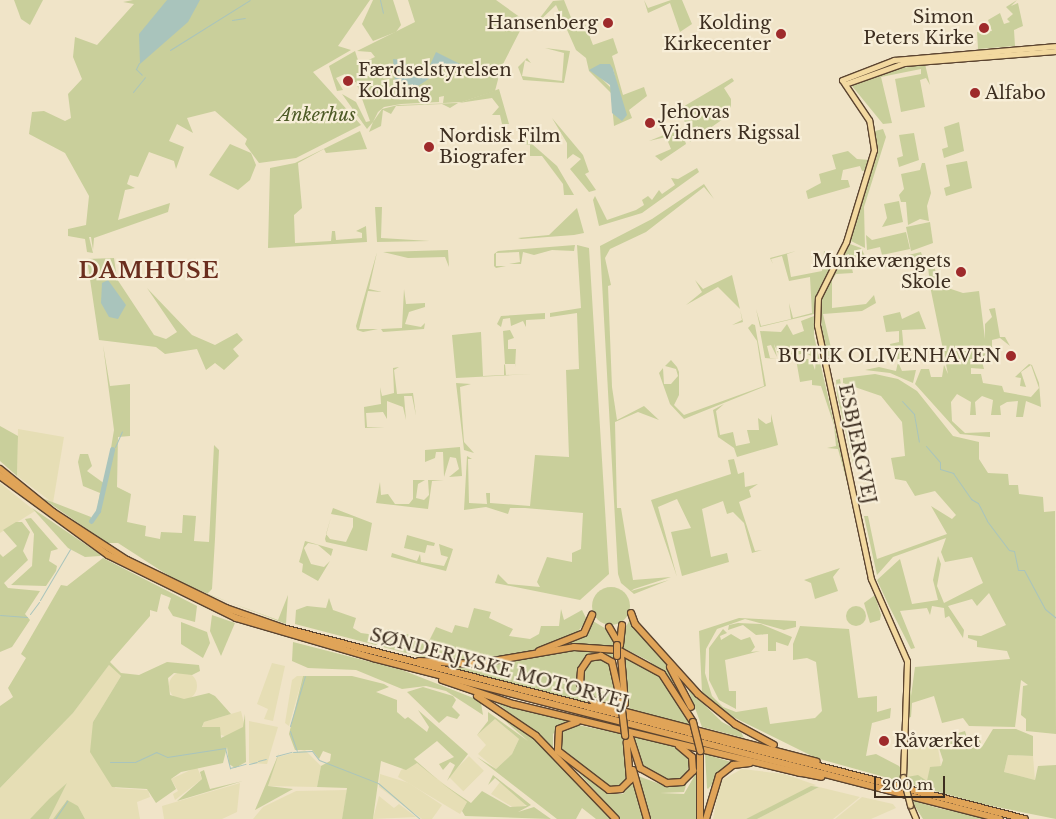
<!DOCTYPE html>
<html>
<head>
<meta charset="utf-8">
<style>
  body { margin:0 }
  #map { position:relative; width:1056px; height:819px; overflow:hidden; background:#f0e4c8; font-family:"Libre Baskerville",serif }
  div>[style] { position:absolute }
  .farmland>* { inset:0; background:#e6deb5; transform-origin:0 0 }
  .round { border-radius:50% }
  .green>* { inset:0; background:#c9cf9b }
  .water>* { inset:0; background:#a9c4bc }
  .stream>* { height:1px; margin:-0.5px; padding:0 0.5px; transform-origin:0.5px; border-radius:0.5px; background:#a9c4bc }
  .river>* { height:4.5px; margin:-2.25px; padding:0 2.25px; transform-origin:2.25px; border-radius:2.25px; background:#a9c4bc }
  .roads { filter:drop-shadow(1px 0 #5b4430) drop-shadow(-1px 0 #5b4430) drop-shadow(0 1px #5b4430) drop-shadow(0 -1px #5b4430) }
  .major>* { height:5px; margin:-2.5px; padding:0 2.5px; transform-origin:2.5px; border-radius:2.5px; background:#f3d9a0 }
  .highway>* { height:6px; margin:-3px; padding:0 3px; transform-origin:3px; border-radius:3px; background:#e0a458 }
  .bridges { filter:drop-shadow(1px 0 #5b4430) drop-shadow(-1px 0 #5b4430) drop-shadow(0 1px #5b4430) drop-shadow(0 -1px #5b4430) }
  .major-bridge>* { height:5px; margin:-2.5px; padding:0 2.5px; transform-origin:2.5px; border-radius:2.5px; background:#f3d9a0 }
  .highway-bridge>* { height:6px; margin:-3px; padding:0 3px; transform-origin:3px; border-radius:3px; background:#e0a458 }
  .dots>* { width:14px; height:14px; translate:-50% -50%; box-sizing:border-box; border:2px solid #f7eed8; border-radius:50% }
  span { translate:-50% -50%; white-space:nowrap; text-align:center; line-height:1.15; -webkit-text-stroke:4.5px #f7eed8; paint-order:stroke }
  .poi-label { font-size:18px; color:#3d2e20 }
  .right { translate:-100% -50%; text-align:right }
  .left { translate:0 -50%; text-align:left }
  .park-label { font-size:18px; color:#4d5a26; font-style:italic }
  .street-label { font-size:18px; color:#3d2e20 }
  .district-label { font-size:22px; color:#6b2e1e; font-weight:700; letter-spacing:1px }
  .scale { position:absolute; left:874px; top:776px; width:71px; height:22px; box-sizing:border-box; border:2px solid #3d2e20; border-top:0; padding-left:6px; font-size:15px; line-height:18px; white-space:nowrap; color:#3d2e20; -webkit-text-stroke:4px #f7eed8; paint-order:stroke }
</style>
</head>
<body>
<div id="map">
  <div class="farmland">
    <i style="clip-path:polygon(18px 429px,64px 437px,53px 503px,17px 476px)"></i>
    <i style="clip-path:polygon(0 483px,35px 511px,0 533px)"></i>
    <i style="clip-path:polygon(272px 663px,285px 666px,273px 721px,264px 719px,268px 709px,257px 704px)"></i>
    <i style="clip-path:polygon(109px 665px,121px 676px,93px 722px,115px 788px,148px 790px,150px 797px,137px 802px,140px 819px,85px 819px,78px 806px,66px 801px,53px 819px,49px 819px,67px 783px,30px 819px,0 819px,0 788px,73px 713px)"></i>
    <i class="round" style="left:169px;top:672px;width:28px;height:28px"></i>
    <i style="clip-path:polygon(297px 676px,303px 676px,289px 726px,285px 723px,292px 680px)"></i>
    <i style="clip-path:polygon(241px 711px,245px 727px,227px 737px,202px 728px,204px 722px)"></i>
    <i style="clip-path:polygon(495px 719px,519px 739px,512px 754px,496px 769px,478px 754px,486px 745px,477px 735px)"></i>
    <i style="clip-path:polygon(249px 721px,278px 727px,267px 764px,249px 763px)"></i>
    <i style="clip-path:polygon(937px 742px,941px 766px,930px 768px,928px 781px,907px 777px,905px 745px)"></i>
    <i style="clip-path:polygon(305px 750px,321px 766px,317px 787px,268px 786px,277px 757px)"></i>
    <i style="clip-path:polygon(1008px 755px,1033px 756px,1035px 780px,1004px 772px)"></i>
    <i style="left:469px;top:756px;width:21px;height:29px;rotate:45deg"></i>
    <i style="clip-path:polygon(417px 763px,467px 802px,460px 814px,398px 777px,401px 770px)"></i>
    <i style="clip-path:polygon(197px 767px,202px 779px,175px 800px,173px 794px,178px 791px,171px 779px)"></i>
    <i style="clip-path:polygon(742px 769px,784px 774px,816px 785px,746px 819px,713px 819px,720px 781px)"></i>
    <i style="clip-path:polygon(380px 774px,409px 783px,442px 805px,432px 819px,422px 819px,379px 787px)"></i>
    <i style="clip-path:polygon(500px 782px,527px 805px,514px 808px,491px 794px)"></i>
    <i style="clip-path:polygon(240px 783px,237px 812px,222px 819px,164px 819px,162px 806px)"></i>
    <i style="clip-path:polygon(819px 787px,860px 797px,833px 819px,757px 819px)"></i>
    <i style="clip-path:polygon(347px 790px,342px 819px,253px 819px,263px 807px,296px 791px)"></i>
    <i style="clip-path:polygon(379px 796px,394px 808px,399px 804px,416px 817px,373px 819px)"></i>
    <i style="clip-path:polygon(862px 797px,893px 804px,896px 808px,871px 819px,835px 819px)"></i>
  </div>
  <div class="green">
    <i style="clip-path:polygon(14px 0,43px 0,30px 25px,21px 19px)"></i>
    <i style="clip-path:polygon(370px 0,338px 46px,351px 50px,313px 72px,361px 125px,296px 158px,259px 163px,245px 144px,247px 139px,215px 111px,187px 118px,193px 133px,177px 124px,169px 141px,184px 147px,176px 169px,174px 161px,149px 152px,138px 177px,130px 175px,127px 184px,135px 188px,125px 190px,118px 220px,170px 203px,168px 212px,94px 238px,93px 250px,91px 237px,89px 237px,93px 253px,87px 252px,85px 239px,68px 236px,68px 229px,86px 225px,89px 196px,65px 153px,29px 134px,32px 112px,44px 111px,65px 121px,71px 118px,68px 94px,82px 79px,73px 57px,75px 37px,97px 45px,134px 4px,123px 2px,133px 0)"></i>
    <i style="clip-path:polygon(373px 0,393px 0,401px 25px,396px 32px,373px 41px,362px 24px)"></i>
    <i style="clip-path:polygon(402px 0,496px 0,521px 18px,523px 25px,501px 68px,495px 91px,462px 102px,443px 103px,444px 96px,439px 97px,439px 102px,401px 104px,384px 107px,378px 112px,373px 122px,382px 109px,398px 105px,458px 103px,450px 108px,442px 104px,396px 106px,391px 114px,383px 110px,381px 126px,369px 132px,373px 122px,367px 129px,342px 94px,356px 102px,366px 122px,370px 121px,356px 82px,347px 83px,345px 74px,336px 78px,343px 90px,337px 91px,329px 66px,355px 51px,363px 75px,379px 78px,364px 62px,375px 57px,371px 52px,357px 51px,415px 22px,408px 0)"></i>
    <i style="clip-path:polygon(evenodd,564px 0,574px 25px,585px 24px,593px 45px,613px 38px,618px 53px,612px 56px,623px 95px,644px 87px,647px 96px,629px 110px,632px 118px,614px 126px,611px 93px,589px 71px,586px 58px,576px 50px,556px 5px,532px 28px,553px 1px,564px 0,613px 69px,618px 89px,612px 108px,612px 89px,596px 73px,613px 69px)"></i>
    <i style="clip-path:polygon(644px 0,648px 8px,671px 0,682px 0,692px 24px,680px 32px,670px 3px,648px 13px)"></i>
    <i style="clip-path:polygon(1017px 0,1011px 6px,1018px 3px,1023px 26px,1014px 30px,1015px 46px,978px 49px,977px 32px,992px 31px,988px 20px,1000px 13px,1004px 24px,1010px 22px,1007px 19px,1013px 14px,1006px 7px)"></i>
    <i style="clip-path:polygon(545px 48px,570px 51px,564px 83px,523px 80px,518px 67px,527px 58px,531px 63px,525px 60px,522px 76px,562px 81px,564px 53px)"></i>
    <i style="clip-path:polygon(925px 64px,930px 85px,926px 78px,920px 80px,925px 107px,901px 112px,895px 79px,921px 74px,921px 69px,881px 77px,892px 123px,883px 124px,852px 86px,886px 71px)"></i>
    <i style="clip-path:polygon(732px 78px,734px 81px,724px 88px,731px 99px,731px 107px,723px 112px,726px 117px,690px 142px,681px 108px)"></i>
    <i style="clip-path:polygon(499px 89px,509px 124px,502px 124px,500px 115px,492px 115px,499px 107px,492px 98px,459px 103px)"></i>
    <i style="clip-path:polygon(552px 118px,583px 155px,589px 172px,585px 174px,596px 190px,589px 192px,570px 169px,581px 159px,573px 154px,567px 159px,567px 143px)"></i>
    <i style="clip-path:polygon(959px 122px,964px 151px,944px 158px,942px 149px,948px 147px,944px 127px)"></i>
    <i style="clip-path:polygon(681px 128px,686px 144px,661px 161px,655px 156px,671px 149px,666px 137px,649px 141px)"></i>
    <i style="clip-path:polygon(883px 129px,886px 137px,864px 207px,865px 248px,849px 240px,875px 160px,875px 131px)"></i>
    <i style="clip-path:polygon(360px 131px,367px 149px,326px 153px,324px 149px,298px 163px,302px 208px,294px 215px,295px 243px,331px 241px,332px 231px,335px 231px,336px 240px,362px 238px,362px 233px,356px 231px,366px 226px,367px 242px,268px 248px,270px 168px,295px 163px)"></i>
    <i style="clip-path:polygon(914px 133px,919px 160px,899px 167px,897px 158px,903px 156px,899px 135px)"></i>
    <i style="clip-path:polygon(524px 137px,557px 166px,574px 195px,564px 195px,563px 184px,542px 156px,530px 156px,530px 145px,519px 143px)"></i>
    <i style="clip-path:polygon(230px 144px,251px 153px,256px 165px,250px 180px,238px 190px,209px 175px)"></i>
    <i style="clip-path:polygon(848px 151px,857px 159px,870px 160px,867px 170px,862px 171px,860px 166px,843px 170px,841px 180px,848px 180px,850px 187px,808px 199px,806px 191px,821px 183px,819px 174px,836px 169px,832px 155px)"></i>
    <i style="clip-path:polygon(967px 161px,972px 188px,946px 196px,944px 188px,950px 186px,946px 165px)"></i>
    <i style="clip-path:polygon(922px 163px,925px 163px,931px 193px,927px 206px,929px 221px,920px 219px,908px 225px,906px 202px,901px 202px,899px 195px,904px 189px,901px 174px,920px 170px)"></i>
    <i style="clip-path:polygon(697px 168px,699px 172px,642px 213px,599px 226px,593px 200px,595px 196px,607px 220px,636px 210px,644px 205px,642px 200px,648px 196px,652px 200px,659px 190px,662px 194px,675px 185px,671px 178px,678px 179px)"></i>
    <i style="clip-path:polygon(704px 184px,714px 199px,704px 187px,646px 232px,610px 249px,605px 258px,611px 285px,608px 286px,612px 387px,617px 420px,644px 406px,659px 420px,638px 412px,615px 422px,617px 508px,621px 508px,633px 580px,671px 577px,634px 589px,631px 591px,669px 580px,634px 594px,621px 583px,618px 574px,600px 246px,652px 219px)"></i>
    <i style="clip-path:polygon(899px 201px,903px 222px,882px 227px,887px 218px,884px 204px)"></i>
    <i style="clip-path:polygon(375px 207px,382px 207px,381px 238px,430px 241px,377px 242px)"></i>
    <i style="clip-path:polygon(577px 208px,584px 233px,574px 235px,521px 239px,518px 238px,549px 235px)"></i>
    <i style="clip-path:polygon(930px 222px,933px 243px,911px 251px,906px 227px)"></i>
    <i style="clip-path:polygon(906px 232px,910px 249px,882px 255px,880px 247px,867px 250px,866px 235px,872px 240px)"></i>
    <i style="clip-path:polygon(850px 244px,861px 248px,865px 256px,850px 259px,853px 273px,836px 274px,832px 280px,832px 308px,866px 304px,874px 295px,876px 303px,862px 311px,823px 314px,833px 356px,825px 356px,819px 301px)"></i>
    <i style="clip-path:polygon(575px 245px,574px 251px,552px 250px,534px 255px,523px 252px,521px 264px,509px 264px,520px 262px,519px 252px,496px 253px,496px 266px,506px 266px,496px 268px,494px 266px,494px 254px,498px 251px)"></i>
    <i style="clip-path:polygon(577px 245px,589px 248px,609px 574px,580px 600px,495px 583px,498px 574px,508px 584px,540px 587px,537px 582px,547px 557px,572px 562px,572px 553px,581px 549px,583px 513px,525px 508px,510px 508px,508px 514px,486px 507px,464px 510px,467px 456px,472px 459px,468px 459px,469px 503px,487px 504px,486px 493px,490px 493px,490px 503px,530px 506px,535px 455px,569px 457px,566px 370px,579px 369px,577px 313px,550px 317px,550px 313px,581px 308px)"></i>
    <i style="clip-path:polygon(448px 250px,449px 267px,445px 257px,408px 258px,383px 252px)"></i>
    <i style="clip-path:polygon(796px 251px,787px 254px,791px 277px,822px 271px,824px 251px,836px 257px,817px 294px,814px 314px,760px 327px,756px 309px,761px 326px,791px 319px,789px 303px,793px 318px,812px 313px,810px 277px,789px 281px,782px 256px,771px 259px,773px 264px,770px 258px)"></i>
    <i style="clip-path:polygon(377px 252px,369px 289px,382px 292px,368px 291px,359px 329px,378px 329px,363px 332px,357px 330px,356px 326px)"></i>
    <i style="clip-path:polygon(921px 252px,923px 259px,885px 267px,883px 261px)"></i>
    <i style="clip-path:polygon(114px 258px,117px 279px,154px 335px,166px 339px,177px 332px,147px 288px,192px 335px,215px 345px,237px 333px,243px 340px,233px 349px,239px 356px,224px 370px,215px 363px,206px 370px,197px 349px,165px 354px,156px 347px,99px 340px,87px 259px)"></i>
    <i style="clip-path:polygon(934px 265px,939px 285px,963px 293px,979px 291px,985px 339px,985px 324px,992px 317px,989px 309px,995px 308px,1000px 337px,1005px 337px,1010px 346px,1000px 338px,992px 340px,992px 347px,982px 350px,988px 353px,981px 358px,984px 369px,971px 368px,971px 374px,981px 374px,983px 383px,1002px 386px,1004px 392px,1031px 397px,1039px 388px,1031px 365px,1021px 372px,1026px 387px,1020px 386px,1021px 378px,1015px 377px,1029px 364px,1032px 365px,1039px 383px,1041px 407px,1026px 401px,1023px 417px,1016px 417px,1018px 401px,1007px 402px,1000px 406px,1001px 415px,991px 415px,993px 400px,982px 396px,975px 402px,976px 415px,970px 415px,971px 402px,957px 394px,951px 402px,952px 421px,965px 433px,990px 432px,990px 437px,960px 434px,915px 384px,921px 369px,929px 369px,931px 377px,942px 377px,944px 365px,948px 374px,930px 286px,928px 266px)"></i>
    <i style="clip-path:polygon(732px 275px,743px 322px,732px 325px,742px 320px,740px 309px,718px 287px,686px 305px,702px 292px,695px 280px,703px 289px)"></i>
    <i style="clip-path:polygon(404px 289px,406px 304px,425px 303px,425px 307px,409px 312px,405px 324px,421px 327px,425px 323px,424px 329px,383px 332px,381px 329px,402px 328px)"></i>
    <i style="clip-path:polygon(919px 311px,926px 329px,902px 330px,904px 352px,902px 361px,897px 360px,899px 347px,891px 348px,890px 344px,899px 342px,899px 331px,886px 332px,883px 316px,900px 312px,902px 319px)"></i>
    <i style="clip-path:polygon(545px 313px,545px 319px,526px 320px,526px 327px,523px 321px,511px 326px,510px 318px,503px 319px,501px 327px,497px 324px,501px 316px)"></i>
    <i style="clip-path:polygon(814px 316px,814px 336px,852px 501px,838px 449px,827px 448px,836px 446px,834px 425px,821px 386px,812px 385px,812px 380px,800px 382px,796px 359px,811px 359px,815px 370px,816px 359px,806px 353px,780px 358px,774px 344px,777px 357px,771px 345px,767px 346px,770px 358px,777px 359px,765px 358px,760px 331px,781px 332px,787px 324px,793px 335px,804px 331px,801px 321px)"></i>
    <i style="clip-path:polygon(752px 324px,755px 325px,766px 386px,684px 419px,670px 404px,659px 373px,663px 368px,664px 384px,671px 384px,678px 376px,676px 369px,665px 366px,671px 360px,677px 367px,679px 372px,679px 395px,674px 405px,684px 415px,764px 386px,757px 341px,748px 328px)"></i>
    <i style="clip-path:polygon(510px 330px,514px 338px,508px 340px,508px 349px,516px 349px,515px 368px,515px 364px,505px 364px,503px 331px)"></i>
    <i style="clip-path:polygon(481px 332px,483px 376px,504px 375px,504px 365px,505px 364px,506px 375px,533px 374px,456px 378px,452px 335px)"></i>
    <i style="clip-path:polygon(103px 345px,110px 386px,130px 384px,130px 436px,118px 437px,117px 487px,131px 494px,127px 522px,146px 526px,145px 536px,160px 539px,161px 532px,182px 533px,183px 515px,196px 516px,194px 541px,209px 542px,214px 445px,219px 450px,215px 539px,212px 589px,207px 594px,278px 620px,288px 595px,286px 624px,180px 583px,118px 543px,107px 543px,42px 498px,91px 517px,91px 523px,102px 504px,105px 485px,98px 505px,100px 493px,83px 486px,78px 462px,80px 454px,88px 454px,92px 466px,87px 471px,105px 484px,114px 430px)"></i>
    <i style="clip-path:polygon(898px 362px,902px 371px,916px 370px,913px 383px,890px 373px,865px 370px,879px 367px,896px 371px)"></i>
    <i style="clip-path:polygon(399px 367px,394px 370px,397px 394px,413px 393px,416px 416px,412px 396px,404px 396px,406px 420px,403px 407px,387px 401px,387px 419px,383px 412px,366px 413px,367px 427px,385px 427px,365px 428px,364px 407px,381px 404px,380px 387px,382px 396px,394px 393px,393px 368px)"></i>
    <i style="clip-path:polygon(875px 374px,898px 379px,917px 391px,953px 436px,979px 442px,979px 459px,988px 473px,1008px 474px,1009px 485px,1018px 485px,1019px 494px,1043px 497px,1044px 512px,1055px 511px,1056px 734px,1026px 731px,1026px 719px,1021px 715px,1023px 686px,1028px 685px,1021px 680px,1015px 727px,969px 726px,963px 718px,942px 723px,934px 696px,912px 703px,911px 717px,907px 718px,909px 655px,911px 696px,915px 667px,1010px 659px,1007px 651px,977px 647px,977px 641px,968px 638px,968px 635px,981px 636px,1006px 625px,989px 593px,977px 606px,972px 599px,948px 606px,964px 630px,963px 638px,949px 616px,945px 618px,944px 608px,932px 606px,930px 615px,927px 608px,900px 611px,915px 648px,911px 649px,889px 606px,877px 580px,900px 559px,912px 604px,938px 600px,933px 580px,938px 556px,941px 564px,937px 586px,944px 603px,983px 583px,972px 557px,945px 562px,941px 552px,946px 538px,893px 557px,877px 575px,864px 516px,868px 516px,877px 559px,947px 534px,931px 506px,952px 519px,956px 515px,935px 491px,915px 496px,906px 481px,895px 479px,891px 458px,905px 456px,902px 422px,881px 396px,843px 383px,843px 378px)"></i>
    <i style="clip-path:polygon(840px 379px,845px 409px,856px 427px,849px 429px,856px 462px,853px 463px,837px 395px,836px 380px)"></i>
    <i style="clip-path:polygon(456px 383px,471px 384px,460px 387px,464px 442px,474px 453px,464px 450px)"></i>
    <i style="clip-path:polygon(724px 404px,716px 411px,720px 435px,733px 432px,736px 446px,750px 443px,747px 430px,759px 430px,758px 418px,766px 424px,771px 422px,771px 414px,778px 445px,737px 457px,734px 448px,718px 437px,713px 410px)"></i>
    <i style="clip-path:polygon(0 426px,18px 436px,17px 476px,0 461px)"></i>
    <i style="clip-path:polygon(460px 447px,462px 476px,449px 477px,459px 469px,456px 458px,450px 457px,444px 477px,443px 452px,436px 452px,435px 458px,425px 462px,425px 450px)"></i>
    <i style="clip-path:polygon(734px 459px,738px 474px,744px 472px,745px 487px,758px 484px,749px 490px,751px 497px,739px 502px,755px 551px,762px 550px,752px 553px,744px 523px,733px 512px,727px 514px,723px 501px,702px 509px,711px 557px,727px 553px,729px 562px,682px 576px,671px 532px,691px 528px,677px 499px,658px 507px,677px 577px,651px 500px,731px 474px,728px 460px)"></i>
    <i style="clip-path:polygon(413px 480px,425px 480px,418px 484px,416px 498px,424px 500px,429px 495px,428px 480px,444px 480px,432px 481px,428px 509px,376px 503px,380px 482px,381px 495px,388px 494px,395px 504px,409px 504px,413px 499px)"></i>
    <i style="clip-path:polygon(32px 508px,101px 555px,100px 556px,85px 557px,68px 548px)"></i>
    <i style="clip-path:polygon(333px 508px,372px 523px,367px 551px,326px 542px,325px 539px,331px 517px,326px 534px,330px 539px,346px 542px,353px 527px,353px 518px,331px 514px)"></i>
    <i style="clip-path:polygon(31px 518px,58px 549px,51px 551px,49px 561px,57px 566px,56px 571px,46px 586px,11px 585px,32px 566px,34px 534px,25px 519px)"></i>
    <i style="clip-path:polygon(16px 522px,22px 522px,30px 532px,23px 551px,28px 560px,4px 583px,8px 588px,40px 591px,25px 614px,30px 620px,12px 647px,0 652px,0 554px,3px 557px,17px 546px,3px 530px)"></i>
    <i style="clip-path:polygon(407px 535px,435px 543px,434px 546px,427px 545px,425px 553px,404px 548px)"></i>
    <i style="clip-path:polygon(305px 541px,333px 549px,331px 556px,318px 545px,308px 543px,304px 548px,311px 564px,324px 567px,330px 561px,318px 581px,302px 572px,303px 564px,299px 562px)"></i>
    <i style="clip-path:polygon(439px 544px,453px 549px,446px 571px,391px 557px,392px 553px,417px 561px,420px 554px,421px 562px,444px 566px,448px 557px,441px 555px)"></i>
    <i style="clip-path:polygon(103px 558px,197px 606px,195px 622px,173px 616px,168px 608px,171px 598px,161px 594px,157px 612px,150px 610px,150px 616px,110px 662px,121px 673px,139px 675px,167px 662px,199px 665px,200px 671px,192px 675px,174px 673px,168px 678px,170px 695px,184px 699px,209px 693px,215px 696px,231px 714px,204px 722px,202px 727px,220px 727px,221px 738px,243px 727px,245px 714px,246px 762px,235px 768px,229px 764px,227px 747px,223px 763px,181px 772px,171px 779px,176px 789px,156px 803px,147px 789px,112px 787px,90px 752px,93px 722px,121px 676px,109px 665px,73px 713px,0 788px,0 706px,13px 697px,8px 688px,26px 658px,21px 654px,61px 585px,67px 586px)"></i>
    <i style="clip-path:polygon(840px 568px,833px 577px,838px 591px,815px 599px,811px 583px,804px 580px)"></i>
    <i class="round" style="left:592px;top:587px;width:38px;height:38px"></i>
    <i style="clip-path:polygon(875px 595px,881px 615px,880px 620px,870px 623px,864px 603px)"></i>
    <i style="clip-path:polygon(329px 598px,333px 610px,356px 618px,353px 628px,361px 633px,383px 636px,388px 629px,422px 638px,427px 645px,436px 627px,452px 633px,455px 625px,468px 628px,474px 608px,491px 612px,489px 618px,513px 629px,509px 636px,530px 639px,539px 634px,541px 626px,559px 626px,561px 609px,564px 620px,582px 610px,587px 620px,575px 635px,531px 651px,477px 660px,429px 659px,295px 624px,296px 610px,307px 606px,326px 608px)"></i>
    <i class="round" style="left:846px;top:606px;width:20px;height:20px"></i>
    <i style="clip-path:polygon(212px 615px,235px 623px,221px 656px,210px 631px)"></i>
    <i style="clip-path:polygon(631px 618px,663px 659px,679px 688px,649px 661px,623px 648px,621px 635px)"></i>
    <i style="clip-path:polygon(739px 618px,796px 621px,796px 627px,784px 630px,745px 619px,717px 629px,706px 649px,705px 673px,712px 696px,723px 707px,736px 712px,767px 707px,770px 724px,815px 718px,822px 711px,816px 662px,807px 658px,793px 660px,793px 644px,800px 626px,849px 629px,858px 698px,877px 696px,877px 712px,891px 708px,890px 718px,872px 723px,866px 756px,876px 754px,899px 766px,907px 777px,918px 775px,927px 781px,930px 767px,941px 766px,943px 760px,937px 742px,921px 744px,965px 731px,968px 741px,980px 740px,982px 747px,993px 729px,1016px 729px,1033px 736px,1033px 756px,1008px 755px,1004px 772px,1035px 780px,1038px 766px,1056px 765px,1056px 819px,982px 804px,816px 758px,723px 712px,702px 692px,699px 631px)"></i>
    <i style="clip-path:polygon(593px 621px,608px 630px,614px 646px,565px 645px,588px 632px)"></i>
    <i style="clip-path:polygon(181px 622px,207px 632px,210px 643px,203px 658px,181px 644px)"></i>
    <i style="clip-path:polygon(738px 623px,761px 624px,792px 637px,788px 646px,776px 642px,776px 651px,768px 651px,768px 634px,756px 635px,743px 625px,728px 630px,729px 625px)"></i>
    <i style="clip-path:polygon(723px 629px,727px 633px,720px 636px,721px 640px,731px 634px,741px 640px,750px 637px,755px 647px,751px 652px,760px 651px,725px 660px,729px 691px,736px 691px,736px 709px,719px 700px,709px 680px,709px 648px)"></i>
    <i style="clip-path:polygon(293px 642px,402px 670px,481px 701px,517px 724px,536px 740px,613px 819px,596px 819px,582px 808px,576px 819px,557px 819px,477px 757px,496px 769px,512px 754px,519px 739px,495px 719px,477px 735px,488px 721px,488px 712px,528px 741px,488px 706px,481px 703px,483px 715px,446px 691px,426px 686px,402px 689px,356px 670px,308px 668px,292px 661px)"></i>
    <i style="clip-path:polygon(570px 650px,614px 653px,615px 662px,607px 654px,590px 653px,583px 660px,576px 679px,588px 705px,427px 663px,500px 664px)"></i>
    <i style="clip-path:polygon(623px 654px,661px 676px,687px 711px,692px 728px,630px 712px)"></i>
    <i style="clip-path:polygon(594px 658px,609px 662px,613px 669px,618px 709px,598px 704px,581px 684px,582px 673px)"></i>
    <i style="clip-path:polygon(303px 676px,352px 676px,384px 684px,389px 687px,376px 692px,397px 700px,397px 712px,405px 719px,408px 717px,427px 732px,429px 727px,418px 710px,468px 754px,447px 781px,455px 765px,450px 762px,443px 770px,439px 764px,454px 757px,437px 741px,414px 759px,438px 780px,417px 763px,406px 770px,381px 761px,373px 819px,342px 819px,347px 788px,317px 787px,321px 766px,330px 761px,331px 754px,323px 751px,319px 759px,312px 750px,295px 750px,289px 734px)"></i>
    <i style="clip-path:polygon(423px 687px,453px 696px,456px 700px,452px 707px,460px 715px,457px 719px,447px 716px,439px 723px,407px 692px)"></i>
    <i style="clip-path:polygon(688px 689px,722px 722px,741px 732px,744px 738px,702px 727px)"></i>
    <i style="clip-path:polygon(497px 703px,567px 721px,553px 734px,553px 748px)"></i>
    <i style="clip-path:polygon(573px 724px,622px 734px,629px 775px,624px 784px,613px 789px,560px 751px,559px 733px)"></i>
    <i style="clip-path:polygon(633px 736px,679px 748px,691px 758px,685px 779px,670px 782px,655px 778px,640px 764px)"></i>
    <i style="clip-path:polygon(279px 753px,268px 786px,293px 789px,255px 810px)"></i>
    <i style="clip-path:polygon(705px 754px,731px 762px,708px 789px,707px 788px)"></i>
    <i style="clip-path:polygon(699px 768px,697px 819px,649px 819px,638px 776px,668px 787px,687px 782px,684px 792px,660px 793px,684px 794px)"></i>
    <i style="clip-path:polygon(204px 770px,210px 789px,243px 781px,177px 801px,202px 779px,200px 772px)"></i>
    <i style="clip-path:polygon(579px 773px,609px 794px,623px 794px,633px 781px,644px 819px,620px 819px)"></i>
    <i style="clip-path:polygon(493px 775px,531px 805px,518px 812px,534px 807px,551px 819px,465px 816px,462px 811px,467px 802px,440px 782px,471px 803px,482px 791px,510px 807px,527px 806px,495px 778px,488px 785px)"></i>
    <i style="clip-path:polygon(67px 783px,49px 819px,30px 819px,49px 799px)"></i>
    <i style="clip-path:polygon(811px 786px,819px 787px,757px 819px,746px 819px)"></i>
    <i style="clip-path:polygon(67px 800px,78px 806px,85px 819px,53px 819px)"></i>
    <i style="clip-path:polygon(911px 800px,938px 808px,988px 819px,923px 819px)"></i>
  </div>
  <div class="water">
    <i style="clip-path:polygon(167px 0,200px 0,188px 22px,140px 64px,139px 34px)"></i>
    <i style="clip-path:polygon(436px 52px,464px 66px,445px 68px,418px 86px,395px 82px,393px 59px,401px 60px,424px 78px)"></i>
    <i style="clip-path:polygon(600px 64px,610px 64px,613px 69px,627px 115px,622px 121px,612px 113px,610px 85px,589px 70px)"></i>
    <i style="clip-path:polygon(108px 280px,126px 305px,118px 319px,109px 317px,101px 303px,102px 283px)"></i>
  </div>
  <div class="stream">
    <i style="left:380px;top:0;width:13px;rotate:77deg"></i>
    <i style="left:232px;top:20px;width:13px;rotate:-9deg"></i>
    <i style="left:170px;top:50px;width:94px;rotate:-32deg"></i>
    <i style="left:139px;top:63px;width:7px;rotate:117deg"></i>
    <i style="left:136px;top:69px;width:8px;rotate:45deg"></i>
    <i style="left:133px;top:92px;width:19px;rotate:-51deg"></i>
    <i style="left:902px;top:401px;width:18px;rotate:47deg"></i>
    <i style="left:914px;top:414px;width:28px;rotate:80deg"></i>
    <i style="left:926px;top:446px;width:21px;rotate:49deg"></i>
    <i style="left:940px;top:462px;width:7px;rotate:90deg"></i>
    <i style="left:940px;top:469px;width:14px;rotate:17deg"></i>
    <i style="left:953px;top:473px;width:32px;rotate:55deg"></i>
    <i style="left:971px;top:499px;width:8px;rotate:30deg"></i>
    <i style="left:978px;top:503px;width:20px;rotate:63deg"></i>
    <i style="left:987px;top:521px;width:36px;rotate:53deg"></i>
    <i style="left:1009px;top:550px;width:5px;rotate:11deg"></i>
    <i style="left:1014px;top:551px;width:19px;rotate:78deg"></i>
    <i style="left:1018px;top:570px;width:6px"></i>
    <i style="left:1024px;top:570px;width:44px;rotate:61.7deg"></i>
    <i style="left:1045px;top:609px;width:14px;rotate:39deg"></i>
    <i style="left:115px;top:447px;width:17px;rotate:-66deg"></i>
    <i style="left:40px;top:600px;width:59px;rotate:-59.5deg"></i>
    <i style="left:30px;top:614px;width:15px;rotate:-53deg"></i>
    <i style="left:0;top:615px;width:27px;rotate:4deg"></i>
    <i style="left:290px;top:726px;width:52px;rotate:-73.3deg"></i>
    <i style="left:290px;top:731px;width:21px;rotate:71deg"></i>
    <i style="left:293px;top:752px;width:19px;rotate:-3deg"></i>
    <i style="left:312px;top:751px;width:11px;rotate:52deg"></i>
    <i style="left:319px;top:760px;width:63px;rotate:21.3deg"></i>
    <i style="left:378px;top:783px;width:55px;rotate:40.6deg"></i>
    <i style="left:276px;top:756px;width:16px;rotate:-15deg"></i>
    <i style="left:258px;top:761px;width:8px;rotate:-14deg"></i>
    <i style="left:110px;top:762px;width:24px"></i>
    <i style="left:135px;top:762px;width:23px;rotate:-25deg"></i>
    <i style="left:156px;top:752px;width:12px;rotate:24deg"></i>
    <i style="left:167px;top:757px;width:59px;rotate:-8.8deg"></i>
    <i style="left:225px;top:748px;width:21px;rotate:76deg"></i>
    <i style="left:230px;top:768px;width:16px;rotate:-15deg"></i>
    <i style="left:249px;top:764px;width:8px;rotate:-14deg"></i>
    <i style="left:55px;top:819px;width:22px;rotate:-56deg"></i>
  </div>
  <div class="river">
    <i style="left:91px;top:521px;width:12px;rotate:-55deg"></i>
    <i style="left:98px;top:511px;width:63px;rotate:-77.1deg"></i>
  </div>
  <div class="roads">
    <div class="major">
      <i style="left:845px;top:84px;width:63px;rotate:-19.6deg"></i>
      <i style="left:904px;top:63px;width:152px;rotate:-4.5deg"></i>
      <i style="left:903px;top:777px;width:116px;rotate:-88deg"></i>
      <i style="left:907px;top:661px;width:90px;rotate:-113.7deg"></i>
      <i style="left:871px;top:579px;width:260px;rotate:-102deg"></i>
      <i style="left:817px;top:325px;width:27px;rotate:-88deg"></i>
      <i style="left:818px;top:298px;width:63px;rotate:-63.4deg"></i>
      <i style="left:846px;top:242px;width:96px;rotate:-73.1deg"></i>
      <i style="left:874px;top:150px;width:30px;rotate:-99deg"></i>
      <i style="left:869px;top:120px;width:48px;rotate:-124deg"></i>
      <i style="left:842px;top:80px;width:56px;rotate:-21deg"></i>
      <i style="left:894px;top:60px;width:163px;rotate:-4.9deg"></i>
      <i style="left:910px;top:805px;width:15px;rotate:67deg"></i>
    </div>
    <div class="highway">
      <i style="left:0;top:469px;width:68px;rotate:39.1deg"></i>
      <i style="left:53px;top:512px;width:88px;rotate:33deg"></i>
      <i style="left:127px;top:560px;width:110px;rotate:25.9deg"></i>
      <i style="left:226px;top:608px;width:60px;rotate:19.3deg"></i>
      <i style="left:283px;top:628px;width:766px;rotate:14.44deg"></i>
      <i style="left:0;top:476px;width:134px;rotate:36.2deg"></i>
      <i style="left:108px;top:555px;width:143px;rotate:26.2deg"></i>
      <i style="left:236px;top:618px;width:143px;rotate:16.3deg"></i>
      <i style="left:373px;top:658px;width:647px;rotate:14.4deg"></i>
      <i style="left:631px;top:613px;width:12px;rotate:70deg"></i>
      <i style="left:635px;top:624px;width:94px;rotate:48deg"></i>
      <i style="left:698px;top:694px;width:48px;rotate:39deg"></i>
      <i style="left:735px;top:724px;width:44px;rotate:28.3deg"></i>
      <i style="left:609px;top:627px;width:16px;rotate:60deg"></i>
      <i style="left:620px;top:645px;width:20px;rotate:-84deg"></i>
      <i style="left:539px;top:651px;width:48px;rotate:-21.8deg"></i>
      <i style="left:584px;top:633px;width:20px;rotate:-66deg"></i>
      <i style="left:621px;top:655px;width:49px;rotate:85.3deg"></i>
      <i style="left:419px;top:661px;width:56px;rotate:3.1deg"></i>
      <i style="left:475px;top:664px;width:100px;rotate:-9.7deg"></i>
      <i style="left:574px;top:647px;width:44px;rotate:3.9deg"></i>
      <i style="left:618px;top:650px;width:50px;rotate:28.6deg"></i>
      <i style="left:662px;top:674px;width:57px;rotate:57.1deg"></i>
      <i style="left:670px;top:667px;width:45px;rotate:62.3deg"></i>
      <i style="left:442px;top:680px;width:75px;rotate:18.7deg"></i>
      <i style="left:513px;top:704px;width:296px;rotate:13.5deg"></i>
      <i style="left:477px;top:696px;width:71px;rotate:34.1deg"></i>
      <i style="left:536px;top:736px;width:115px;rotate:46.1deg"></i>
      <i style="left:621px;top:702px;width:41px;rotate:-102.7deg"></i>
      <i style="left:612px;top:662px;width:13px;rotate:-151deg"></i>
      <i style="left:601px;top:656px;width:12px;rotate:171deg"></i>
      <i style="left:589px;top:658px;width:14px;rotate:124deg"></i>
      <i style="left:581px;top:670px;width:14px;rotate:94deg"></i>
      <i style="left:580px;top:684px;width:25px;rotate:53deg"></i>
      <i style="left:595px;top:704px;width:229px;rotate:14.6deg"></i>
      <i style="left:577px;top:722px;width:19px;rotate:159deg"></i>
      <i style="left:559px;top:729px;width:22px;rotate:93deg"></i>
      <i style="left:558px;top:751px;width:64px;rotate:37.4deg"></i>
      <i style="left:609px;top:790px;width:12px;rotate:-5deg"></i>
      <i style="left:621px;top:789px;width:13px;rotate:-45deg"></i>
      <i style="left:630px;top:780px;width:38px;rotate:-95deg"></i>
      <i style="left:630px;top:737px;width:33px;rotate:72deg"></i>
      <i style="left:640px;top:768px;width:31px;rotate:29deg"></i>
      <i style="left:667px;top:783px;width:15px;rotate:-4deg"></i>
      <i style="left:682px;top:782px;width:16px;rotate:-45deg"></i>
      <i style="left:693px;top:771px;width:14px;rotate:-94deg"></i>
      <i style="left:692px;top:757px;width:17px;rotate:-140deg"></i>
      <i style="left:700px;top:751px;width:68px;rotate:90deg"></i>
      <i style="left:633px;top:770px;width:51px;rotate:74.1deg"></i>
      <i style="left:797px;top:772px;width:25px;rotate:11deg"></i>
      <i style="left:706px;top:819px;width:45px;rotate:-73.2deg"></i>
      <i style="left:719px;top:776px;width:18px;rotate:-38deg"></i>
      <i style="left:733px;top:765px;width:17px;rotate:-7deg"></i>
    </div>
  </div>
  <div class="bridges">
    <div class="major-bridge">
      <i style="left:903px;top:777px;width:29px;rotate:76deg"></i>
    </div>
    <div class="highway-bridge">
      <i style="left:617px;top:645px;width:11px;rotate:90deg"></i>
      <i style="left:621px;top:702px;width:34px;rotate:83deg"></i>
      <i style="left:693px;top:722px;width:30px;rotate:76deg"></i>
    </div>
  </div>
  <div class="dots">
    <i style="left:608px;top:23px;background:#9e2a2b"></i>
    <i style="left:984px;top:28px;background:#9e2a2b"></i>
    <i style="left:781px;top:34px;background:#9e2a2b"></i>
    <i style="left:348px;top:81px;background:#9e2a2b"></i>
    <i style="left:975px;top:93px;background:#9e2a2b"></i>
    <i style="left:650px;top:123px;background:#9e2a2b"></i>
    <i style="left:429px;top:147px;background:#9e2a2b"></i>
    <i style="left:961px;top:272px;background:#9e2a2b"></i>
    <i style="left:1011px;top:356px;background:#9e2a2b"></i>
    <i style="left:884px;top:741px;background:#9e2a2b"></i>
  </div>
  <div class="poi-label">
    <span class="right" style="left:974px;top:28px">Simon<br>Peters Kirke</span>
    <span class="right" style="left:598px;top:23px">Hansenberg</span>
    <span class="right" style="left:771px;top:34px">Kolding<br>Kirkecenter</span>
    <span class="left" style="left:358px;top:81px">Færdselstyrelsen<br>Kolding</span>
    <span class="left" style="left:985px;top:93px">Alfabo</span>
    <span class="left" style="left:660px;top:123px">Jehovas<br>Vidners Rigssal</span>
    <span class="left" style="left:439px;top:147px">Nordisk Film<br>Biografer</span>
    <span class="right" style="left:951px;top:272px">Munkevængets<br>Skole</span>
    <span class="right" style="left:1001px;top:356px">BUTIK OLIVENHAVEN</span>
    <span class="left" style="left:894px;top:741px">Råværket</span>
  </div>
  <div class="park-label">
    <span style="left:317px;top:115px">Ankerhus</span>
  </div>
  <div class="street-label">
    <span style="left:857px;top:444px;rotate:78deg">ESBJERGVEJ</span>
    <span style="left:499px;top:669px;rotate:15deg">SØNDERJYSKE MOTORVEJ</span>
  </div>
  <div class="district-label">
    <span style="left:149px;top:271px">DAMHUSE</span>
  </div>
  <div class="scale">200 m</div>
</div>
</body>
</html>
